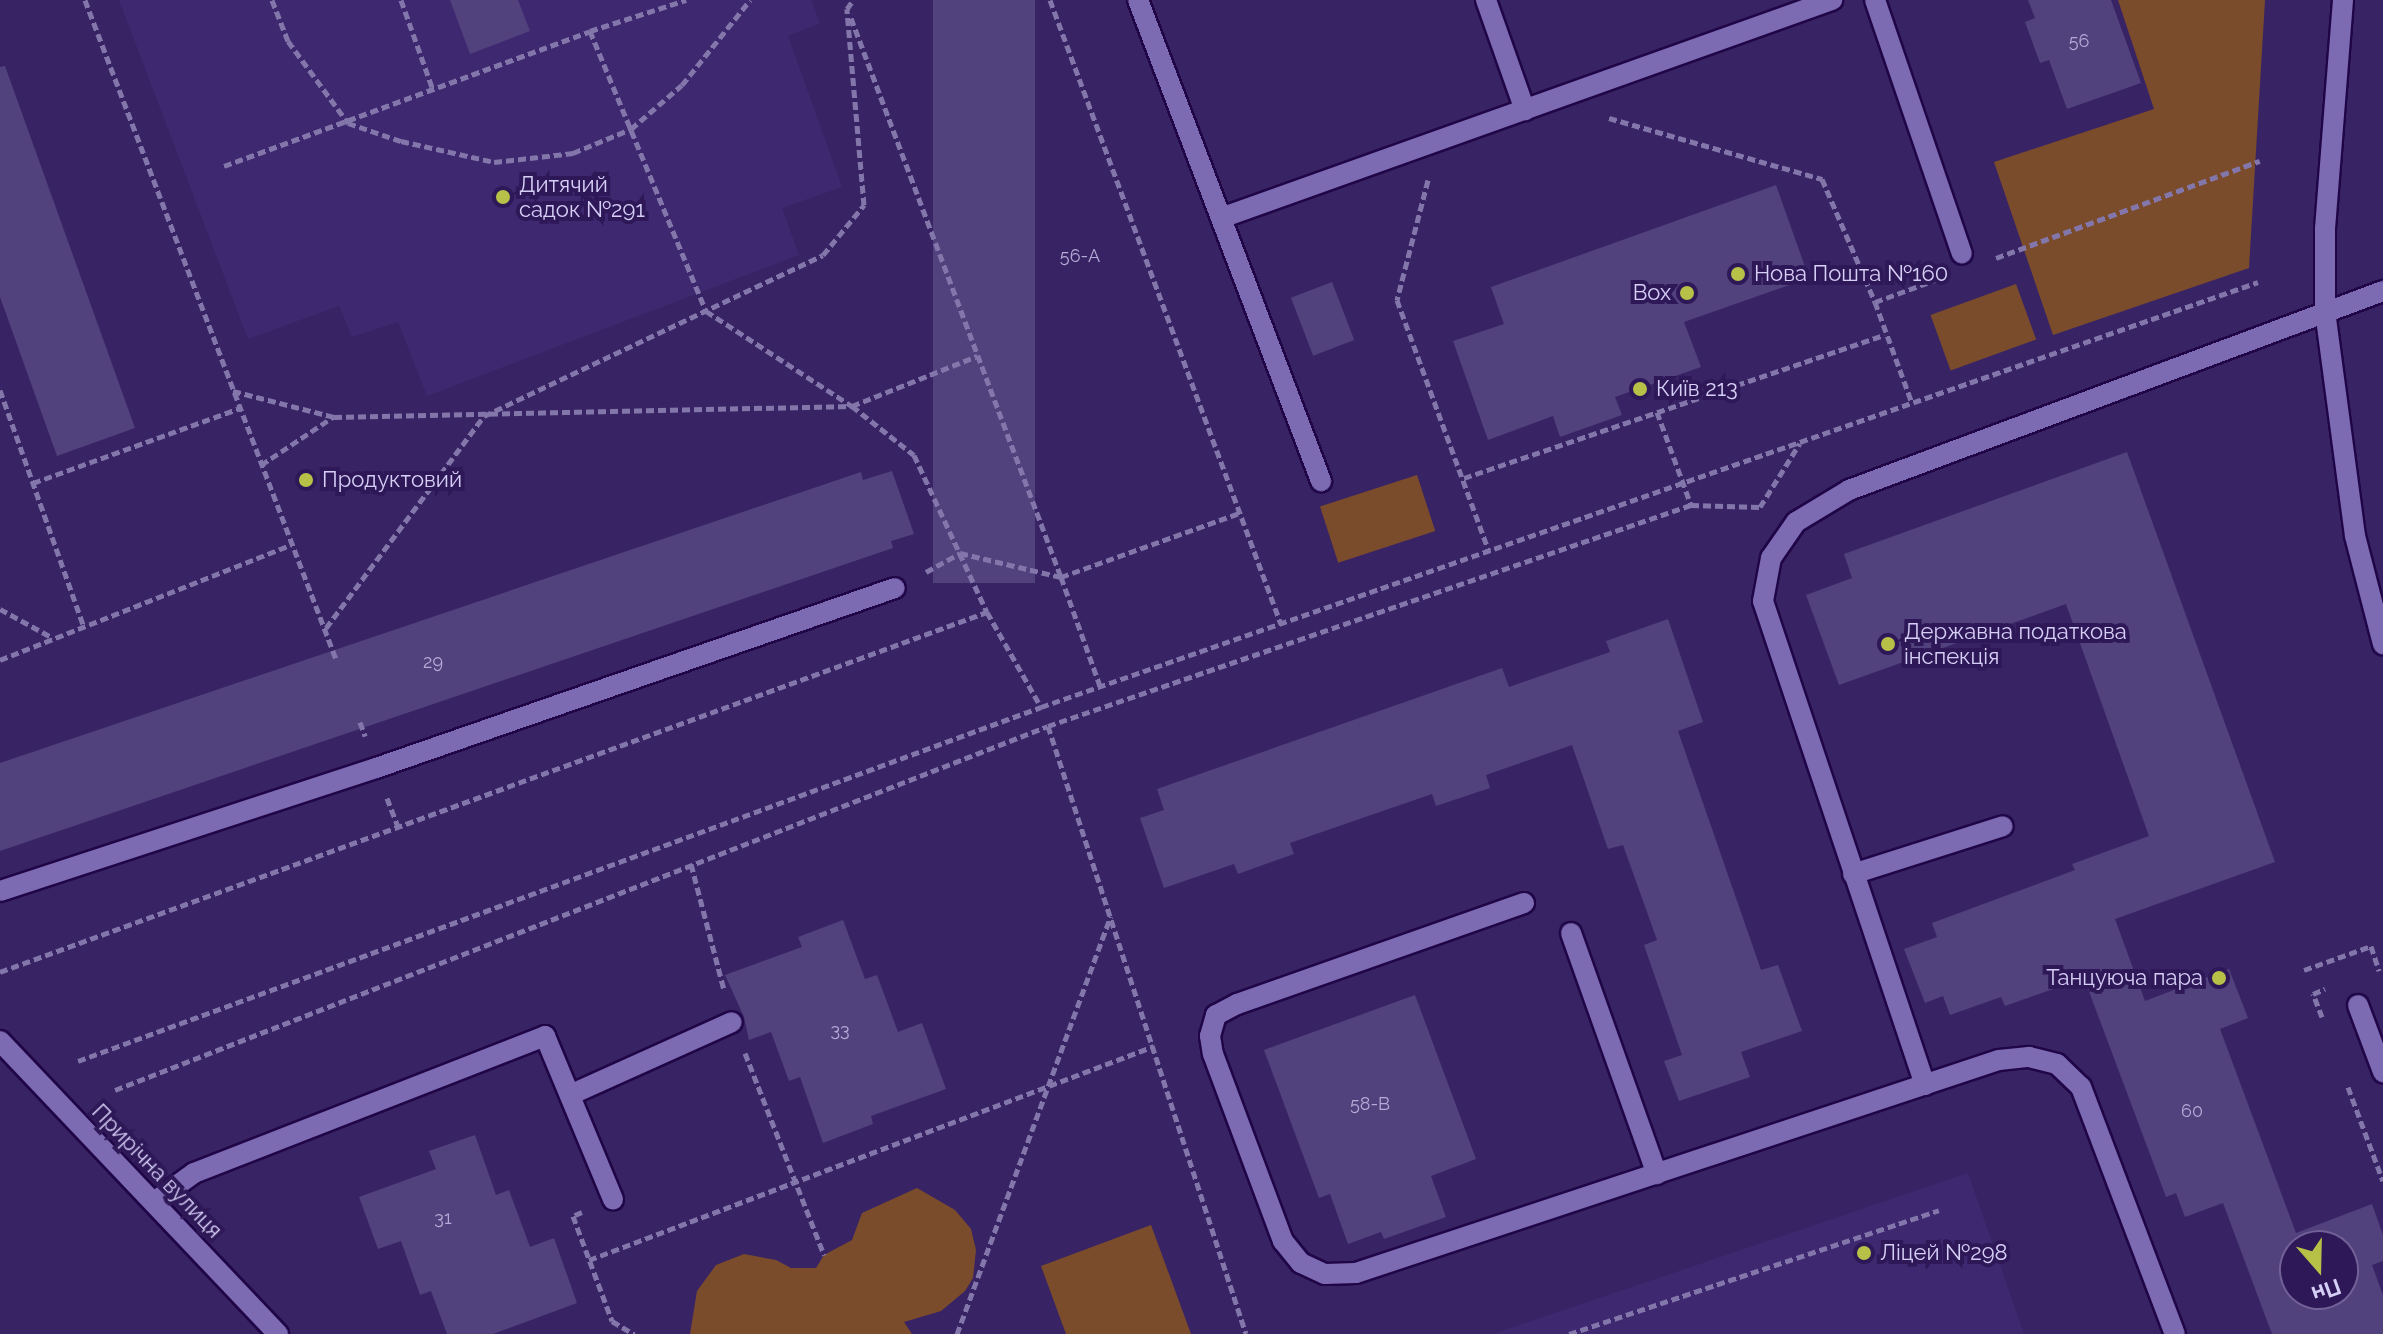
<!DOCTYPE html>
<html>
<head>
<meta charset="utf-8">
<style>
  body { margin:0 }
  #map { position:relative; width:2383px; height:1334px; overflow:hidden; background:#382464; font-family:Raleway,sans-serif }
  div>[style] { position:absolute }
  .built>* { inset:0; background:#3e2870 }
  .green>* { inset:0; background:#7b4c2b; transform-origin:0 0 }
  .building>* { inset:0; background:#51417d; transform-origin:0 0 }
  .path>* { height:5px; margin-top:-2.5px; transform-origin:0; background:repeating-linear-gradient(90deg,#8376aa 0 8px,transparent 0 12px) }
  .roads { filter:drop-shadow(2px 0 #200647) drop-shadow(-2px 0 #200647) drop-shadow(0 2px #200647) drop-shadow(0 -2px #200647) }
  .lane>* { height:20px; margin:-10px; padding:0 10px; transform-origin:10px; border-radius:10px; background:#7c6ab2 }
  .street>* { height:20px; margin:-10px; padding:0 10px; transform-origin:10px; border-radius:10px; background:#7c6ab2 }
  .secondary>* { height:20px; margin:-10px; padding:0 10px; transform-origin:10px; border-radius:10px; background:#7c6ab2 }
  .dots>* { width:22px; height:22px; translate:-50% -50%; box-sizing:border-box; border:4px solid #2e1858; border-radius:50% }
  span { translate:-50% -50%; white-space:nowrap; text-align:center; line-height:1.15; -webkit-text-stroke:8px #2e1858; paint-order:stroke }
  .number-label { font-size:18px; color:#b4abd7 }
  .number-label span { -webkit-text-stroke-width:0 }
  .poi-label { font-size:22px; color:#d5cef5 }
  .left { translate:0 -50%; text-align:left }
  .right { translate:-100% -50%; text-align:right }
  .street-label { font-size:22px; color:#d5cef5 }
  .north { position:absolute; left:2279px; top:1230px; width:80px; height:80px; box-sizing:border-box; background:#2e1858; border:2px solid #716197; border-radius:50%; rotate:160deg; font-size:22px; font-weight:700; line-height:32px; text-align:center; color:#d5cef5 }
  .north::after { content:''; display:block; margin:auto; width:28px; height:36px; background:#b7c148; clip-path:polygon(50% 0,100% 100%,50% 72%,0 100%) }
</style>
</head>
<body>
<div id="map">
  <div class="built">
    <i style="clip-path:polygon(119px 0,811px 0,820px 23px,788px 36px,842px 187px,782px 208px,799px 255px,427px 396px,398px 322px,352px 337px,339px 306px,248px 339px)"></i>
    <i style="clip-path:polygon(1968px 1173px,2024px 1334px,1493px 1334px)"></i>
  </div>
  <div class="green">
    <i style="clip-path:polygon(2118px 0,2265px 0,2249px 268px,2053px 335px,1994px 162px,2154px 109px)"></i>
    <i style="left:2016px;top:284px;width:59px;height:91px;rotate:70deg"></i>
    <i style="left:1417px;top:475px;width:59px;height:102px;rotate:72deg"></i>
    <i style="clip-path:polygon(917px 1188px,955px 1210px,971px 1229px,976px 1250px,973px 1278px,965px 1291px,941px 1311px,904px 1322px,912px 1334px,690px 1334px,697px 1291px,716px 1265px,744px 1254px,776px 1260px,791px 1268px,816px 1268px,824px 1255px,852px 1240px,862px 1213px)"></i>
    <i style="clip-path:polygon(1151px 1225px,1191px 1334px,1066px 1334px,1041px 1266px)"></i>
  </div>
  <div class="building">
    <i style="clip-path:polygon(450px 0,518px 0,530px 31px,470px 54px)"></i>
    <i style="left:933px;top:0;width:102px;height:583px"></i>
    <i style="clip-path:polygon(2028px 0,2111px 0,2141px 83px,2067px 109px,2049px 60px,2040px 63px,2025px 22px,2035px 18px)"></i>
    <i style="clip-path:polygon(5px 66px,135px 428px,57px 456px,0 297px,0 67px)"></i>
    <i style="clip-path:polygon(1776px 185px,1809px 278px,1684px 322px,1701px 367px,1615px 397px,1622px 415px,1560px 437px,1553px 416px,1488px 440px,1453px 341px,1504px 324px,1491px 287px)"></i>
    <i style="left:1332px;top:282px;width:62px;height:44px;rotate:69deg"></i>
    <i style="clip-path:polygon(evenodd,2127px 452px,2275px 862px,2115px 919px,2145px 1001px,2229px 969px,2248px 1018px,2220px 1029px,2296px 1233px,2372px 1204px,2383px 1235px,2383px 1261px,2372px 1265px,2383px 1295px,2383px 1334px,2272px 1334px,2223px 1203px,2185px 1217px,2176px 1193px,2166px 1197px,2084px 978px,2005px 1006px,2001px 997px,1950px 1015px,1943px 996px,1925px 1003px,1904px 949px,1937px 937px,1932px 923px,2075px 870px,2072px 864px,2149px 836px,2066px 604px,1839px 685px,1806px 595px,1852px 578px,1844px 554px,2127px 452px,2295px 1246px,2343px 1246px,2343px 1294px,2295px 1294px,2295px 1246px)"></i>
    <i style="clip-path:polygon(892px 471px,914px 534px,891px 541px,893px 548px,0 851px,0 763px,861px 472px,863px 480px)"></i>
    <i style="clip-path:polygon(1668px 619px,1703px 722px,1678px 731px,1761px 970px,1778px 965px,1802px 1031px,1741px 1052px,1750px 1077px,1679px 1101px,1664px 1061px,1682px 1055px,1644px 945px,1657px 940px,1623px 845px,1608px 849px,1572px 745px,1486px 775px,1490px 788px,1436px 806px,1432px 794px,1290px 843px,1294px 854px,1238px 874px,1234px 864px,1164px 888px,1140px 818px,1164px 810px,1157px 789px,1502px 668px,1509px 687px,1610px 652px,1606px 641px)"></i>
    <i style="clip-path:polygon(843px 920px,865px 979px,877px 975px,898px 1032px,922px 1023px,946px 1089px,871px 1116px,873px 1124px,823px 1143px,800px 1077px,789px 1081px,771px 1032px,749px 1040px,744px 1017px,725px 975px,802px 947px,798px 937px)"></i>
    <i style="clip-path:polygon(1415px 995px,1476px 1159px,1431px 1176px,1446px 1217px,1384px 1239px,1381px 1232px,1348px 1244px,1330px 1194px,1319px 1198px,1264px 1050px)"></i>
    <i style="clip-path:polygon(475px 1135px,496px 1195px,509px 1190px,530px 1247px,554px 1238px,577px 1303px,493px 1334px,447px 1334px,431px 1291px,420px 1295px,401px 1241px,378px 1249px,359px 1197px,436px 1169px,429px 1151px)"></i>
  </div>
  <div class="path">
    <i style="left:85px;top:0;width:705px;rotate:69.15deg"></i>
    <i style="left:272px;top:0;width:44px;rotate:68.7deg"></i>
    <i style="left:288px;top:41px;width:102px;rotate:53.8deg"></i>
    <i style="left:348px;top:123px;width:56px;rotate:18.8deg"></i>
    <i style="left:401px;top:141px;width:95px;rotate:12.7deg"></i>
    <i style="left:494px;top:162px;width:80px;rotate:-6.5deg"></i>
    <i style="left:573px;top:153px;width:63px;rotate:-22.5deg"></i>
    <i style="left:631px;top:129px;width:67px;rotate:-40.8deg"></i>
    <i style="left:682px;top:85px;width:109px;rotate:-51.3deg"></i>
    <i style="left:401px;top:0;width:96px;rotate:70.4deg"></i>
    <i style="left:1050px;top:0;width:665px;rotate:69.69deg"></i>
    <i style="left:851px;top:18px;width:597px;rotate:69.41deg"></i>
    <i style="left:1061px;top:577px;width:190px;rotate:-19.7deg"></i>
    <i style="left:590px;top:31px;width:101px;rotate:-17.9deg"></i>
    <i style="left:1609px;top:118px;width:222px;rotate:16deg"></i>
    <i style="left:1822px;top:179px;width:134px;rotate:66.7deg"></i>
    <i style="left:1875px;top:302px;width:108px;rotate:69.9deg"></i>
    <i style="left:224px;top:166px;width:390px;rotate:-20.2deg"></i>
    <i style="left:590px;top:31px;width:303px;rotate:67.5deg"></i>
    <i style="left:706px;top:311px;width:174px;rotate:33.1deg"></i>
    <i style="left:852px;top:406px;width:79px;rotate:38.3deg"></i>
    <i style="left:914px;top:455px;width:173px;rotate:65.1deg"></i>
    <i style="left:1428px;top:180px;width:124px;rotate:104.5deg"></i>
    <i style="left:1397px;top:300px;width:267px;rotate:69.9deg"></i>
    <i style="left:1996px;top:258px;width:281px;rotate:-20.2deg"></i>
    <i style="left:1875px;top:302px;width:67px;rotate:-20.1deg"></i>
    <i style="left:0;top:390px;width:251px;rotate:70.5deg"></i>
    <i style="left:233px;top:391px;width:104px;rotate:14.4deg"></i>
    <i style="left:334px;top:417px;width:518px;rotate:-1.22deg"></i>
    <i style="left:852px;top:406px;width:135px;rotate:-21.8deg"></i>
    <i style="left:1657px;top:412px;width:99px;rotate:69.9deg"></i>
    <i style="left:261px;top:465px;width:87px;rotate:-33.7deg"></i>
    <i style="left:1464px;top:478px;width:444px;rotate:-18.8deg"></i>
    <i style="left:33px;top:483px;width:220px;rotate:-19.9deg"></i>
    <i style="left:926px;top:572px;width:39px;rotate:-29deg"></i>
    <i style="left:960px;top:553px;width:104px;rotate:13.4deg"></i>
    <i style="left:1061px;top:577px;width:116px;rotate:70.3deg"></i>
    <i style="left:0;top:609px;width:60px;rotate:28.7deg"></i>
    <i style="left:326px;top:628px;width:264px;rotate:-53.3deg"></i>
    <i style="left:484px;top:416px;width:375px;rotate:-25.4deg"></i>
    <i style="left:823px;top:255px;width:65px;rotate:-50.6deg"></i>
    <i style="left:864px;top:205px;width:197px;rotate:-95deg"></i>
    <i style="left:847px;top:9px;width:11px;rotate:-56deg"></i>
    <i style="left:0;top:660px;width:313px;rotate:-21.6deg"></i>
    <i style="left:360px;top:722px;width:15px;rotate:70deg"></i>
    <i style="left:1048px;top:726px;width:639px;rotate:71.96deg"></i>
    <i style="left:387px;top:798px;width:31px;rotate:69deg"></i>
    <i style="left:691px;top:864px;width:130px;rotate:75.3deg"></i>
    <i style="left:2304px;top:970px;width:71px;rotate:-19.7deg"></i>
    <i style="left:2371px;top:946px;width:26px;rotate:72deg"></i>
    <i style="left:0;top:972px;width:1051px;rotate:-20.04deg"></i>
    <i style="left:987px;top:612px;width:109px;rotate:60.4deg"></i>
    <i style="left:2322px;top:1017px;width:25px;rotate:-111deg"></i>
    <i style="left:2313px;top:994px;width:13px;rotate:-23deg"></i>
    <i style="left:745px;top:1053px;width:217px;rotate:68.6deg"></i>
    <i style="left:78px;top:1061px;width:1026px;rotate:-20.18deg"></i>
    <i style="left:1041px;top:707px;width:1289px;rotate:-19.25deg"></i>
    <i style="left:2348px;top:1087px;width:100px;rotate:69.6deg"></i>
    <i style="left:115px;top:1090px;width:1001px;rotate:-21.31deg"></i>
    <i style="left:1048px;top:726px;width:680px;rotate:-18.97deg"></i>
    <i style="left:1691px;top:505px;width:69px;rotate:1.7deg"></i>
    <i style="left:1760px;top:507px;width:75px;rotate:-58deg"></i>
    <i style="left:582px;top:1212px;width:10px;rotate:156deg"></i>
    <i style="left:573px;top:1216px;width:112px;rotate:69.6deg"></i>
    <i style="left:612px;top:1321px;width:26px;rotate:31deg"></i>
    <i style="left:589px;top:1260px;width:604px;rotate:-20.74deg"></i>
    <i style="left:957px;top:1334px;width:445px;rotate:-69.8deg"></i>
    <i style="left:1569px;top:1334px;width:390px;rotate:-18.5deg"></i>
  </div>
  <div class="roads">
    <div class="lane">
      <i style="left:1138px;top:0;width:515px;rotate:69.17deg"></i>
      <i style="left:1486px;top:0;width:117px;rotate:70.5deg"></i>
      <i style="left:1875px;top:0;width:268px;rotate:71.1deg"></i>
      <i style="left:1221px;top:218px;width:649px;rotate:-19.64deg"></i>
      <i style="left:1853px;top:874px;width:157px;rotate:-17.7deg"></i>
      <i style="left:0;top:891px;width:396px;rotate:-18.1deg"></i>
      <i style="left:376px;top:768px;width:549px;rotate:-19.13deg"></i>
      <i style="left:1524px;top:903px;width:304px;rotate:160.6deg"></i>
      <i style="left:1237px;top:1004px;width:24px;rotate:152deg"></i>
      <i style="left:1216px;top:1015px;width:22px;rotate:106deg"></i>
      <i style="left:1210px;top:1036px;width:18px;rotate:81deg"></i>
      <i style="left:1213px;top:1054px;width:200px;rotate:69.5deg"></i>
      <i style="left:1283px;top:1241px;width:28px;rotate:51deg"></i>
      <i style="left:1301px;top:1263px;width:26px;rotate:25deg"></i>
      <i style="left:1325px;top:1274px;width:31px;rotate:-2deg"></i>
      <i style="left:1356px;top:1273px;width:677px;rotate:-18.33deg"></i>
      <i style="left:1999px;top:1060px;width:30px;rotate:-6deg"></i>
      <i style="left:2029px;top:1057px;width:29px;rotate:14deg"></i>
      <i style="left:2057px;top:1064px;width:33px;rotate:44deg"></i>
      <i style="left:2081px;top:1087px;width:264px;rotate:69.2deg"></i>
      <i style="left:1571px;top:933px;width:256px;rotate:70.4deg"></i>
      <i style="left:2358px;top:1005px;width:72px;rotate:69.5deg"></i>
      <i style="left:1925px;top:1085px;width:510px;rotate:-108.51deg"></i>
      <i style="left:1763px;top:601px;width:44px;rotate:-79.5deg"></i>
      <i style="left:1771px;top:558px;width:44px;rotate:-55.2deg"></i>
      <i style="left:1796px;top:522px;width:62px;rotate:-31.1deg"></i>
      <i style="left:1849px;top:490px;width:570px;rotate:-20.44deg"></i>
      <i style="left:572px;top:1094px;width:175px;rotate:-24.2deg"></i>
      <i style="left:154px;top:1202px;width:49px;rotate:-35.9deg"></i>
      <i style="left:194px;top:1173px;width:377px;rotate:-21.3deg"></i>
      <i style="left:545px;top:1036px;width:177px;rotate:67.4deg"></i>
    </div>
    <div class="street">
      <i style="left:0;top:1041px;width:404px;rotate:46.5deg"></i>
    </div>
    <div class="secondary">
      <i style="left:2343px;top:0;width:229px;rotate:94.5deg"></i>
      <i style="left:2325px;top:228px;width:83px;rotate:90deg"></i>
      <i style="left:2325px;top:311px;width:227px;rotate:82.4deg"></i>
      <i style="left:2355px;top:536px;width:112px;rotate:75.5deg"></i>
    </div>
  </div>
  <div class="dots">
    <i style="left:503px;top:197px;background:#b7c148"></i>
    <i style="left:1738px;top:274px;background:#b7c148"></i>
    <i style="left:1687px;top:293px;background:#b7c148"></i>
    <i style="left:1640px;top:389px;background:#b7c148"></i>
    <i style="left:306px;top:480px;background:#b7c148"></i>
    <i style="left:1888px;top:644px;background:#b7c148"></i>
    <i style="left:2219px;top:978px;background:#b7c148"></i>
    <i style="left:1864px;top:1253px;background:#b7c148"></i>
  </div>
  <div class="number-label">
    <span style="left:2079px;top:41px">56</span>
    <span style="left:1080px;top:256px">56-А</span>
    <span style="left:433px;top:662px">29</span>
    <span style="left:840px;top:1030px">33</span>
    <span style="left:1370px;top:1104px">58-В</span>
    <span style="left:2192px;top:1111px">60</span>
    <span style="left:443px;top:1218px">31</span>
  </div>
  <div class="poi-label">
    <span class="left" style="left:519px;top:197px">Дитячий<br>садок №291</span>
    <span class="left" style="left:1754px;top:274px">Нова Пошта №160</span>
    <span class="right" style="left:1671px;top:293px">Box</span>
    <span class="left" style="left:1656px;top:389px">Київ 213</span>
    <span class="left" style="left:322px;top:480px">Продуктовий</span>
    <span class="left" style="left:1904px;top:644px">Державна податкова<br>інспекція</span>
    <span class="right" style="left:2203px;top:978px">Танцуюча пара</span>
    <span class="left" style="left:1880px;top:1253px">Ліцей №298</span>
  </div>
  <div class="street-label">
    <span style="left:157px;top:1171px;rotate:46deg">Прирічна вулиця</span>
  </div>
  <div class="north">Пн</div>
</div>
</body>
</html>
